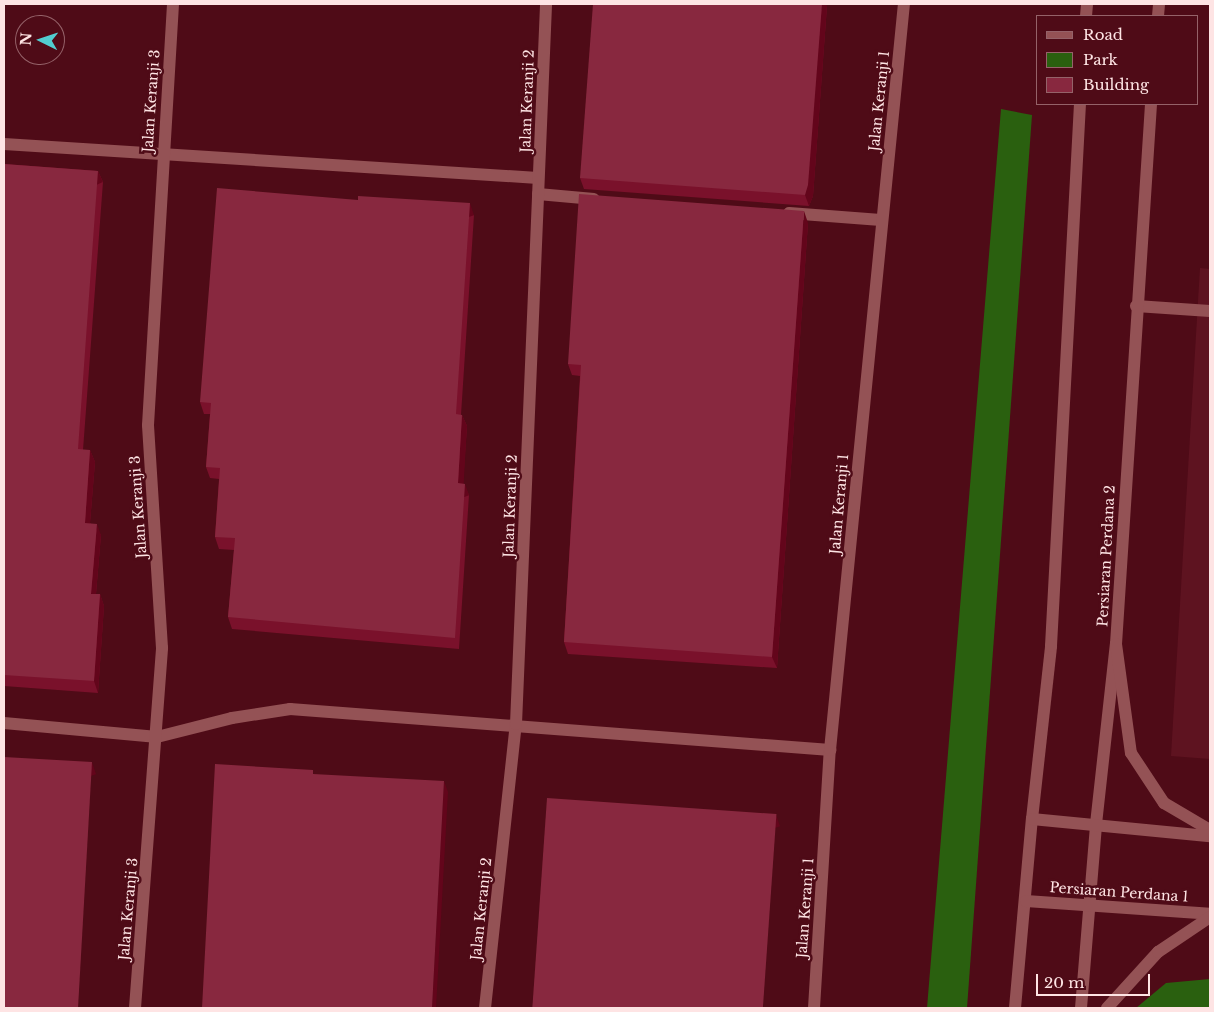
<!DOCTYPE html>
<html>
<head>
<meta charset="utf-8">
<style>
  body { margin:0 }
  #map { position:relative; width:1214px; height:1012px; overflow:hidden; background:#4f0b17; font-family:"Libre Baskerville",serif }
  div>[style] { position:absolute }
  .built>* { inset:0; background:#5e1320 }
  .green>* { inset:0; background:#2a600f }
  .service>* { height:12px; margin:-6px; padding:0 6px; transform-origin:6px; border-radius:6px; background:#945255 }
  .minor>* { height:12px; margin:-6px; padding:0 6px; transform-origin:6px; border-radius:6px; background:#945255 }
  .tertiary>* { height:12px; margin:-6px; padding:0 6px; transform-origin:6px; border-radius:6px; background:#945255 }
  .wall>* { inset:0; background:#7a112b }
  .shaded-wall>* { inset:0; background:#63051b; transform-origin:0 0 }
  .building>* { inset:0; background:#88283f; transform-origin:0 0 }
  span { translate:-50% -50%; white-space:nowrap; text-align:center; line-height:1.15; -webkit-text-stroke:5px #4f0b17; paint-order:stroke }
  .street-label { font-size:14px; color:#fee4e4 }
  .frame { position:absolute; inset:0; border:5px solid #fee4e4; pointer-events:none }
  .legend { position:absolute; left:1036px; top:15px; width:162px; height:90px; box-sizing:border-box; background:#4f0b17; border:1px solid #956269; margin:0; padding:6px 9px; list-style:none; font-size:15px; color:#fee4e4 }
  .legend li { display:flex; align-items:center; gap:10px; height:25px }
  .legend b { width:25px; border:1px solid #956269 }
  .north { position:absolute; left:15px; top:15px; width:50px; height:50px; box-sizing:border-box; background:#4f0b17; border:1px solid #956269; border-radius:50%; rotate:274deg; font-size:14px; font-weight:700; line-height:20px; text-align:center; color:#fee4e4 }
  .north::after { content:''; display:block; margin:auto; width:18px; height:22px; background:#52cdd0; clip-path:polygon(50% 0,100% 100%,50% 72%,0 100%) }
  .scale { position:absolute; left:1036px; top:974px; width:114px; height:22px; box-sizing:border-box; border:2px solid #fee4e4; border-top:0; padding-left:6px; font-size:15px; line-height:18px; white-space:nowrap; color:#fee4e4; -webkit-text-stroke:4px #4f0b17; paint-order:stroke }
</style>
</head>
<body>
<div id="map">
  <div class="built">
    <i style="clip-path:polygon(1200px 268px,1210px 269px,1210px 759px,1171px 756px)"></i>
  </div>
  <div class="green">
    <i style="clip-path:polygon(1001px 109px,1032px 115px,967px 1008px,927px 1008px)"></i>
    <i style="clip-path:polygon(1210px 979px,1210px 1008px,1136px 1008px,1166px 983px)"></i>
  </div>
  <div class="service">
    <i style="left:4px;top:144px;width:535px;rotate:3.64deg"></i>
  </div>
  <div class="minor">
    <i style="left:1086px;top:16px;width:12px;rotate:-85deg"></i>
    <i style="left:1158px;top:16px;width:12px;rotate:-85deg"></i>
    <i style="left:538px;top:194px;width:56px;rotate:5.1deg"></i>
    <i style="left:789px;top:213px;width:92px;rotate:4.4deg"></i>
    <i style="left:1136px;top:306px;width:74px;rotate:3.9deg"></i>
    <i style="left:4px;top:723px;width:154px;rotate:5.2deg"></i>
    <i style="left:157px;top:737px;width:77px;rotate:-14.2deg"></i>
    <i style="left:232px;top:718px;width:59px;rotate:-8.8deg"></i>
    <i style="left:290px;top:709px;width:542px;rotate:4.34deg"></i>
    <i style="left:135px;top:1008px;width:361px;rotate:-85.7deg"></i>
    <i style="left:162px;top:648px;width:223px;rotate:-93.6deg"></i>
    <i style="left:148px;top:425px;width:422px;rotate:-86.6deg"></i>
    <i style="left:485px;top:1008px;width:286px;rotate:-83.8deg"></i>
    <i style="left:516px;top:724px;width:721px;rotate:-87.61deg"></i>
    <i style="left:814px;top:1008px;width:258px;rotate:-86.5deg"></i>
    <i style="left:830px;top:750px;width:750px;rotate:-84.34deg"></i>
    <i style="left:1015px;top:1008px;width:190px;rotate:-84.9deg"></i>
    <i style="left:1032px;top:819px;width:174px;rotate:-83.7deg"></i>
    <i style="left:1051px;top:646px;width:543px;rotate:-86.94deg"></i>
    <i style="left:1081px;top:1008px;width:185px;rotate:-85.3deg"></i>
    <i style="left:1096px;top:824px;width:181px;rotate:-83.7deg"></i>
    <i style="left:1116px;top:644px;width:541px;rotate:-86.29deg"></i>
  </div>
  <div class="tertiary">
    <i style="left:1116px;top:644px;width:110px;rotate:82.2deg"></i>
    <i style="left:1131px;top:753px;width:60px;rotate:56.6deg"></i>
    <i style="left:1164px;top:803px;width:53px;rotate:30.4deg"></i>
    <i style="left:1032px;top:819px;width:179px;rotate:5.5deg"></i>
    <i style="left:1026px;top:901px;width:184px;rotate:4deg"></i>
    <i style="left:1107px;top:1008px;width:76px;rotate:-47.7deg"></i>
    <i style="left:1158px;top:952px;width:63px;rotate:-33.9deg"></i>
  </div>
  <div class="wall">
    <i style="clip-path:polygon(827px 6px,813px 196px,809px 206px,584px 189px,580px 178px)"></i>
    <i style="clip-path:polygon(4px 164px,98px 171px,103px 182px,83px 450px,90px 450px,95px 462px,90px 523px,101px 535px,96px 594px,100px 594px,104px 606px,98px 693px,4px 686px)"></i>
    <i style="clip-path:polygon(358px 200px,474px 215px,461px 415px,462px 415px,467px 426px,463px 483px,469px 495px,459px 649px,232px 629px,228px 617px,234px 550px,219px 549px,215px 537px,219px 479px,210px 478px,206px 467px,210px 414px,204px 414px,200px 402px)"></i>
    <i style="clip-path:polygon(808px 223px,777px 668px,568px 654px,564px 642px,580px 376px,572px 375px,568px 364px)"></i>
  </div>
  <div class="shaded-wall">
    <i style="clip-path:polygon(822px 4px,826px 4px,827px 6px,813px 196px,809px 206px,805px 195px)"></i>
    <i style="left:98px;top:171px;width:12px;height:279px;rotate:66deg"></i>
    <i style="left:470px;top:203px;width:13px;height:211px;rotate:72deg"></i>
    <i style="clip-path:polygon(804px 211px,808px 223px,777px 668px,772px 657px)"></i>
    <i style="clip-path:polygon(462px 415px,467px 426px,463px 495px,458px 483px)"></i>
    <i style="clip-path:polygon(90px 450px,95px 462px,89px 535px,85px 523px)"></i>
    <i style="left:465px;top:484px;width:12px;height:154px;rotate:70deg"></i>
    <i style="clip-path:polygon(97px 524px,101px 535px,95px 605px,91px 594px)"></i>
    <i style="clip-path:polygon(100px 594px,104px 606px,98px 693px,94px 681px)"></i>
    <i style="left:92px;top:762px;width:13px;height:246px;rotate:72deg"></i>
    <i style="clip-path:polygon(444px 781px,448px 792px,436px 1008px,432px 1008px)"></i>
    <i style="left:776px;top:815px;width:12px;height:193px;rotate:70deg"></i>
  </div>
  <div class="building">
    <i style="clip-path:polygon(593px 4px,822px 4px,808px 185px,805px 195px,580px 178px)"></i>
    <i style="clip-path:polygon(4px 164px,98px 171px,78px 449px,90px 450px,85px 523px,97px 524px,91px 594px,100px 594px,94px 681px,4px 675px)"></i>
    <i style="clip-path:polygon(217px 188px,358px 200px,358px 196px,470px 203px,456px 414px,462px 415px,458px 483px,465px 484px,455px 638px,228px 617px,235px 538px,215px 537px,220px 468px,206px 467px,211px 403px,200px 402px)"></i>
    <i style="clip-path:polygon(579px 194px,804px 211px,772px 657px,564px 642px,581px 365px,568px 364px)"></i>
    <i style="clip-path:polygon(4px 757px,92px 762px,78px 1008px,4px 1008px)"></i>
    <i style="clip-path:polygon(215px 764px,313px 770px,313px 774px,444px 781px,432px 1008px,202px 1008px)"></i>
    <i style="left:547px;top:798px;width:230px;height:210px;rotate:4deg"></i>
  </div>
  <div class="street-label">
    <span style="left:151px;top:101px;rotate:-86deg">Jalan Keranji 3</span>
    <span style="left:527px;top:101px;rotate:-88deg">Jalan Keranji 2</span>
    <span style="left:879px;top:101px;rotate:-84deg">Jalan Keranji 1</span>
    <span style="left:839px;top:504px;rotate:-85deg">Jalan Keranji 1</span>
    <span style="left:510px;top:506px;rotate:-88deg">Jalan Keranji 2</span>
    <span style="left:138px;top:507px;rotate:-94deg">Jalan Keranji 3</span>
    <span style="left:1106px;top:556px;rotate:-87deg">Persiaran Perdana 2</span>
    <span style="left:1119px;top:892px;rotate:4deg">Persiaran Perdana 1</span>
    <span style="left:805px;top:908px;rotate:-86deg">Jalan Keranji 1</span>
    <span style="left:128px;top:909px;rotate:-85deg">Jalan Keranji 3</span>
    <span style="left:481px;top:909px;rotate:-84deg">Jalan Keranji 2</span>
  </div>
  <div class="frame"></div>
  <ul class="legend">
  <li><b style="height:6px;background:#945255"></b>Road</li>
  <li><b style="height:14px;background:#2a600f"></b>Park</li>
  <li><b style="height:14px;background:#88283f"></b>Building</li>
  </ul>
  <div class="north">N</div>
  <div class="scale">20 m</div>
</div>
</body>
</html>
